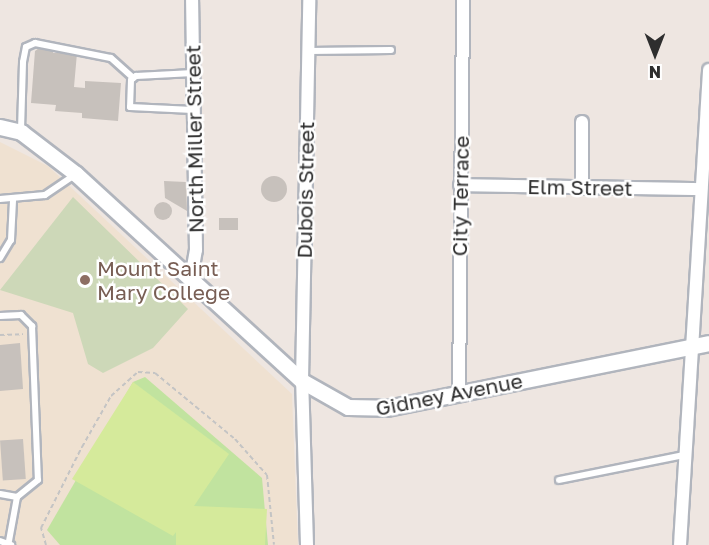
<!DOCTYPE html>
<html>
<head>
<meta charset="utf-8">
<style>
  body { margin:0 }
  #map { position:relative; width:709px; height:545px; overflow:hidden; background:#eee6e1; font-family:"Golos Text",sans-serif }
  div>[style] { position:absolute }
  .education>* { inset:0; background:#efe1d1 }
  .green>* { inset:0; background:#c1e39f }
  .cemetery>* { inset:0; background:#cdd8b8 }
  .pitch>* { inset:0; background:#d5ea9b }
  .building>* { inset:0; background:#c7c1bc; transform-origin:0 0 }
  .round { border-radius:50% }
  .path>* { height:2px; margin-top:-1px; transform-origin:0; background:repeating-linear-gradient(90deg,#c4c4c4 0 4.5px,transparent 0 7.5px) }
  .roads { filter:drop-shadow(2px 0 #b1b5bd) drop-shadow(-2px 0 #b1b5bd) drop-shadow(0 2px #b1b5bd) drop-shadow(0 -2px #b1b5bd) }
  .service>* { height:6px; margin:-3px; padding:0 3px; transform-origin:3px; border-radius:3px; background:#fff }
  .minor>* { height:12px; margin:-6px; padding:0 6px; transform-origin:6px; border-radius:6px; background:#fff }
  .tertiary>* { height:15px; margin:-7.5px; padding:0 7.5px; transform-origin:7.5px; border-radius:7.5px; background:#fff }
  .dots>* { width:16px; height:16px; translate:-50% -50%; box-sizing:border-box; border:3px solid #fff; border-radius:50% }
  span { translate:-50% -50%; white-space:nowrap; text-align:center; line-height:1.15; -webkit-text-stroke:5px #fff; paint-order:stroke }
  .street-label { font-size:21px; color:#2e2e2e }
  .education-label { font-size:21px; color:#785e54 }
  .left { translate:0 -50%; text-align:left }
  .north { position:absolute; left:625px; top:24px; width:60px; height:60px; -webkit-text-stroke:4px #fff; paint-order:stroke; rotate:180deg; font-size:16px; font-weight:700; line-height:24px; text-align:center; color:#2e2e2e }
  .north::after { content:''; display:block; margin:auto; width:21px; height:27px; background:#2e2e2e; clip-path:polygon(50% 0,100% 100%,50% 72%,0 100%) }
</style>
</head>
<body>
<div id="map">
  <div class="education">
    <i style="clip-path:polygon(0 142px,48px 166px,292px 394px,298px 545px,0 545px)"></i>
  </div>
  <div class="green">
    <i style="clip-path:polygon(145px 377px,262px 478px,268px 545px,60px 545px,47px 530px,133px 382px)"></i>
  </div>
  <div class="cemetery">
    <i style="clip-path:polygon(73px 197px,188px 309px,153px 348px,103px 373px,88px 364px,73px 313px,0 290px)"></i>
  </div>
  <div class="pitch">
    <i style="clip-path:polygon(133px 382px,229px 454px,194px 506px,267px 509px,265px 545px,176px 545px,176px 532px,173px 536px,72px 479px)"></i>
  </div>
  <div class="building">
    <i style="clip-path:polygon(42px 46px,54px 47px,53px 53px,77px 53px,74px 87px,85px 88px,85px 81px,121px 83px,118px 121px,82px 118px,82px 113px,55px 111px,56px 105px,31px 103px,35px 51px)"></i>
    <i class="round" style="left:261px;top:176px;width:26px;height:26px"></i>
    <i style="clip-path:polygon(164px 181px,186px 182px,187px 211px,165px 198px)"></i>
    <i class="round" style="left:154px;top:202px;width:18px;height:18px"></i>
    <i style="left:219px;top:218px;width:19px;height:12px"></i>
    <i style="clip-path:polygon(20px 343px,23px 389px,0 391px,0 345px)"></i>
    <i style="left:23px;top:439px;width:40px;height:23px;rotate:86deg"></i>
  </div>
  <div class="path">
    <i style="left:0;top:335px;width:23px;rotate:-2deg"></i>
    <i style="left:46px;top:545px;width:18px;rotate:-106deg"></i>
    <i style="left:41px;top:528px;width:91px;rotate:-63.2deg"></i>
    <i style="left:82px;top:447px;width:59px;rotate:-60.4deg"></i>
    <i style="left:111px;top:396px;width:36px;rotate:-42deg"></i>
    <i style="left:138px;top:372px;width:17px;rotate:3deg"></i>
    <i style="left:155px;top:373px;width:104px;rotate:39.5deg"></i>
    <i style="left:235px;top:439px;width:48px;rotate:48.4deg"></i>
    <i style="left:267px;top:475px;width:70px;rotate:84.3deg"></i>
  </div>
  <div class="roads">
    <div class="service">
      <i style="left:309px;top:51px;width:82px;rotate:-0.7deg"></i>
      <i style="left:193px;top:73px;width:57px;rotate:177deg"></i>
      <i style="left:136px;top:76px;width:6px;rotate:141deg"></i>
      <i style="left:131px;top:80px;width:27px;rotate:92deg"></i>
      <i style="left:130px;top:107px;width:63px;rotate:2.7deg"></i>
      <i style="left:21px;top:130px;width:68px;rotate:-88.3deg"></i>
      <i style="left:23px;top:62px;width:15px;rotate:-79deg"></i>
      <i style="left:26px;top:47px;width:10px;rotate:-24deg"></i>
      <i style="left:35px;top:43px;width:77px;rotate:11.2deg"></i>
      <i style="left:111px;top:58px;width:30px;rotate:42deg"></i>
      <i style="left:0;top:199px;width:45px;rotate:-5.1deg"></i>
      <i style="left:45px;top:195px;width:37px;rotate:-34deg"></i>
      <i style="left:0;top:258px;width:21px;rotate:-59deg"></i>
      <i style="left:11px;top:240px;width:40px;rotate:-87.1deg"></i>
      <i style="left:0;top:316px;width:21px;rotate:-3deg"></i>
      <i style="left:21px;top:315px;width:16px;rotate:45deg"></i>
      <i style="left:32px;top:326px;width:154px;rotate:87.8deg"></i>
      <i style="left:38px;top:480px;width:27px;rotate:141deg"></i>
      <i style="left:17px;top:497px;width:17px;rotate:-170deg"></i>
      <i style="left:559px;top:480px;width:127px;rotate:-11.3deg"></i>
      <i style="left:0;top:541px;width:12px;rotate:20deg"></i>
      <i style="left:9px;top:541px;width:45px;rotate:-79.7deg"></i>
    </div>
    <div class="minor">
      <i style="left:582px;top:122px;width:66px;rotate:90deg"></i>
      <i style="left:460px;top:185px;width:241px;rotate:1deg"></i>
      <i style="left:191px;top:278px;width:28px;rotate:-80deg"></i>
      <i style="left:196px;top:250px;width:250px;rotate:-90.9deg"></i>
      <i style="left:459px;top:393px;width:393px;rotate:-89.4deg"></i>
      <i style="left:307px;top:545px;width:164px;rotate:-91.7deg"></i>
      <i style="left:302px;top:381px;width:381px;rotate:-88.9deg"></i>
      <i style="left:680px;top:545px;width:476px;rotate:-86.5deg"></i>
    </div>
    <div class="tertiary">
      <i style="left:0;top:127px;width:22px;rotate:13deg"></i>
      <i style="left:21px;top:132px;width:69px;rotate:37.4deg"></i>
      <i style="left:76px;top:174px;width:306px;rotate:42.5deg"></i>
      <i style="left:302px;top:381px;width:53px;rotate:29.5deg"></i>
      <i style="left:348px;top:407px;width:39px;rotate:1deg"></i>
      <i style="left:387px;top:408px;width:328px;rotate:-11.4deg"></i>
    </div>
  </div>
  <div class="dots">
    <i style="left:85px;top:280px;background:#8d6e63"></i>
  </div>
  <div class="street-label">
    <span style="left:194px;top:139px;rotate:-91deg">North Miller Street</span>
    <span style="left:580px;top:187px;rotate:1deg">Elm Street</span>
    <span style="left:305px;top:190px;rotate:-89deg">Dubois Street</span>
    <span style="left:460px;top:196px;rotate:-89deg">City Terrace</span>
    <span style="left:449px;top:394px;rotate:-11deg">Gidney Avenue</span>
  </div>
  <div class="education-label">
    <span class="left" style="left:97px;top:280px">Mount Saint<br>Mary College</span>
  </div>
  <div class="north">N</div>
</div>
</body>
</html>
